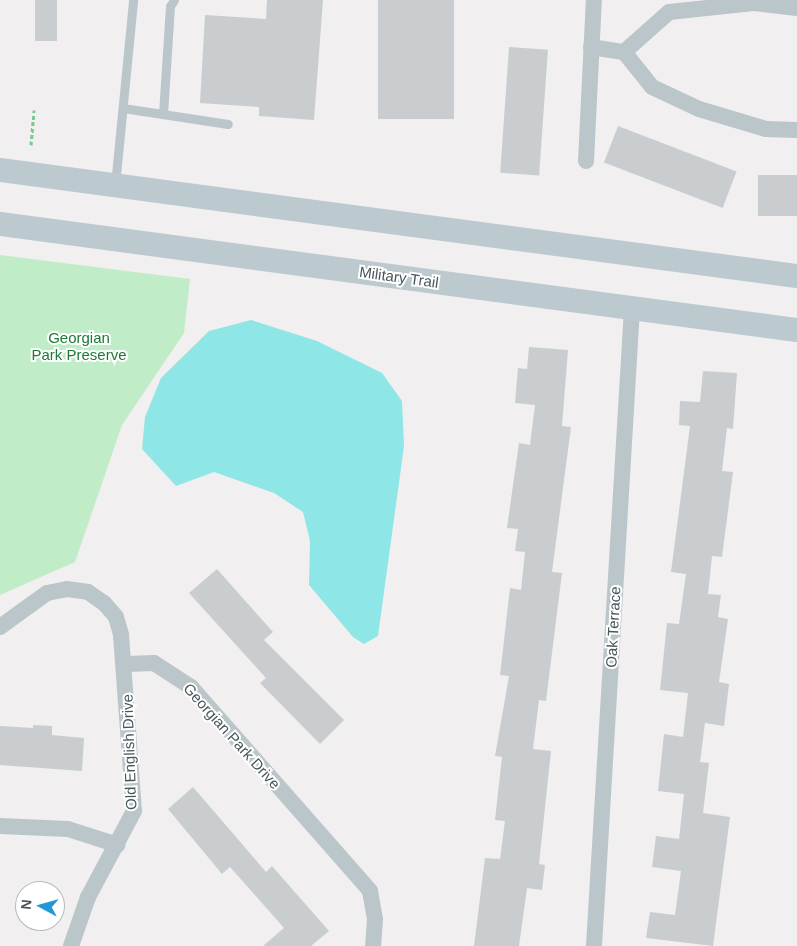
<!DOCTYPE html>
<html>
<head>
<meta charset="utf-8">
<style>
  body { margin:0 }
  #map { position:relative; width:797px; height:946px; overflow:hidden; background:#f1efef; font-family:Arial,sans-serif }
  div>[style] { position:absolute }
  .green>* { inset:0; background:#c0ecc7 }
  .water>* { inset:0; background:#8fe6e6 }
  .building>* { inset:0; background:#c9cdd0; transform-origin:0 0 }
  .path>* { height:3px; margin-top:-1.5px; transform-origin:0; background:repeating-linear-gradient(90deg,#7ac891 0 4px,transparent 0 6.5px) }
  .lane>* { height:9px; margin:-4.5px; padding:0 4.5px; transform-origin:4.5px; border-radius:4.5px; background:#bbc6cb }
  .street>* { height:16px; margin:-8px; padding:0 8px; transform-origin:8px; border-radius:8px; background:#bbc6cb }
  .secondary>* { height:24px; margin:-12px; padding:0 12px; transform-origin:12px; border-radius:12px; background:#bcc9cf }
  span { translate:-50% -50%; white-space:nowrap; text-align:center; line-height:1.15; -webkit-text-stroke:4px #fff; paint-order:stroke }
  .street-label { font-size:15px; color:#48565b }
  .park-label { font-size:15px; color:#1d7837 }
  .north { position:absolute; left:15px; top:881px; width:50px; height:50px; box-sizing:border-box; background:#fff; border:1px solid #b6bbbd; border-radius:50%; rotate:276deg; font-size:14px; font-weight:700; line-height:20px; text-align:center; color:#48565b }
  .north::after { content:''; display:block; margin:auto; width:18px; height:22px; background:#2498d6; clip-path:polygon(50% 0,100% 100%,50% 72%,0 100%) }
</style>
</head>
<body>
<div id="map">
  <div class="green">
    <i style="clip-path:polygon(0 255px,190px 279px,184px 333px,122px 425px,75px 562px,0 595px)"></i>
  </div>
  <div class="water">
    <i style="clip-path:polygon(251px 320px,317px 341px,382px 373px,402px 401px,404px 446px,378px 636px,364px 644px,353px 637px,309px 585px,310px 541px,303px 512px,274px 493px,214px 472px,176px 486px,142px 449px,145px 417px,161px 378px,209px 331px)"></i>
  </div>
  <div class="building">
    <i style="left:35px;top:0;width:22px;height:41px"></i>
    <i style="clip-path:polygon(267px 0,323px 0,314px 120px,259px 116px,259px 107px,200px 103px,205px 15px,266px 19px)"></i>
    <i style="left:378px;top:0;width:76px;height:119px"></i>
    <i style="left:509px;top:47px;width:39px;height:126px;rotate:4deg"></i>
    <i style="left:618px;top:126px;width:127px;height:39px;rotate:21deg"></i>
    <i style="left:797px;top:175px;width:41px;height:39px;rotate:90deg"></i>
    <i style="clip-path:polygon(529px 347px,568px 350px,562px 426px,571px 427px,552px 572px,562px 573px,546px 701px,539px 700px,533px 749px,551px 751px,539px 864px,545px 865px,542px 890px,527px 888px,519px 946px,474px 946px,485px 858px,500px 859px,505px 821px,495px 820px,502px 757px,495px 756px,509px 676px,500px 675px,510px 588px,521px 590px,525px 552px,515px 551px,518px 529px,507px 528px,519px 443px,530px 445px,535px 405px,515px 403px,518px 368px,527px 369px)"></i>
    <i style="clip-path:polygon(703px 371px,737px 373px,733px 429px,727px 428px,722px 471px,733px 472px,722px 557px,712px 556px,708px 594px,721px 595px,718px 617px,728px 619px,719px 682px,729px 684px,724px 726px,705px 723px,700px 762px,709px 763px,703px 813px,730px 817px,713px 946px,646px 938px,650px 912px,675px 915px,681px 871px,652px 867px,656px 836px,679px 839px,684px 794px,658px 791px,664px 734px,683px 737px,688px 693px,660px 690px,667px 623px,679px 624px,686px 574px,671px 572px,690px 426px,679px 425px,680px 401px,700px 402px)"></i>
    <i style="clip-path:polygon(217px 569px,273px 632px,264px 640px,344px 720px,320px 744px,260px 683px,266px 678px,189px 593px)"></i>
    <i style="clip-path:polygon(33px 725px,52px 726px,52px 735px,84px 738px,82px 771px,0 765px,0 726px,33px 728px)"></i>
    <i style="clip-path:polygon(193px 787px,266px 872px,272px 866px,329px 931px,311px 946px,263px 946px,284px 928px,230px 867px,222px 874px,168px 809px)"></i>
  </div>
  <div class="path">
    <i style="left:31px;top:145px;width:35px;rotate:-85deg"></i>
  </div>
  <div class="lane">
    <i style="left:123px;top:108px;width:106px;rotate:8.7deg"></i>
    <i style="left:163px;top:114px;width:108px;rotate:-86.3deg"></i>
    <i style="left:170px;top:6px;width:7px;rotate:-56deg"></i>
    <i style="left:115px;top:185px;width:186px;rotate:-84.4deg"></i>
  </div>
  <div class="street">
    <i style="left:591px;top:47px;width:33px;rotate:9deg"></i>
    <i style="left:624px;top:52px;width:45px;rotate:51.3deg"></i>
    <i style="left:652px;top:87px;width:52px;rotate:25.1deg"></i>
    <i style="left:699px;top:109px;width:70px;rotate:16.6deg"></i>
    <i style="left:766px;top:129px;width:31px;rotate:2deg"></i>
    <i style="left:624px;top:52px;width:60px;rotate:-41.6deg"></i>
    <i style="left:669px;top:12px;width:85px;rotate:-6deg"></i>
    <i style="left:754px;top:3px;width:43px;rotate:6.6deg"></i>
    <i style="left:586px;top:161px;width:161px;rotate:-87.2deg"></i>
    <i style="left:0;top:627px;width:58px;rotate:-35.9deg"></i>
    <i style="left:47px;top:593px;width:20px;rotate:-11deg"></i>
    <i style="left:67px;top:589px;width:21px;rotate:8deg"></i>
    <i style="left:88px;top:592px;width:19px;rotate:35deg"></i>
    <i style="left:104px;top:603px;width:18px;rotate:49deg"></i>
    <i style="left:116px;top:617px;width:19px;rotate:74deg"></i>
    <i style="left:121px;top:635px;width:176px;rotate:85.8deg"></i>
    <i style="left:134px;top:811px;width:98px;rotate:118.1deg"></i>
    <i style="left:88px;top:897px;width:52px;rotate:109.1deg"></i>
    <i style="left:126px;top:664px;width:28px;rotate:-2deg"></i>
    <i style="left:154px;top:663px;width:44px;rotate:33deg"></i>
    <i style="left:191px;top:687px;width:271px;rotate:48.7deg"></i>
    <i style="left:370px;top:891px;width:28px;rotate:80deg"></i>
    <i style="left:375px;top:919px;width:27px;rotate:94deg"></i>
    <i style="left:0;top:826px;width:68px;rotate:2.5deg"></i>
    <i style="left:68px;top:829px;width:52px;rotate:17.7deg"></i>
    <i style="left:594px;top:946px;width:639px;rotate:-86.59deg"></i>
  </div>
  <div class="secondary">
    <i style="left:0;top:170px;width:804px;rotate:7.58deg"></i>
    <i style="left:0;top:224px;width:804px;rotate:7.58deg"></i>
  </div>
  <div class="street-label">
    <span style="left:399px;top:277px;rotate:8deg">Military Trail</span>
    <span style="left:613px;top:627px;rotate:-87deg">Oak Terrace</span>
    <span style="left:232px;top:736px;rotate:48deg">Georgian Park Drive</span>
    <span style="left:129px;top:752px;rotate:-92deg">Old English Drive</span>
  </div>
  <div class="park-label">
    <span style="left:79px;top:346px">Georgian<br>Park Preserve</span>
  </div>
  <div class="north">N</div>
</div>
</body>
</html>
